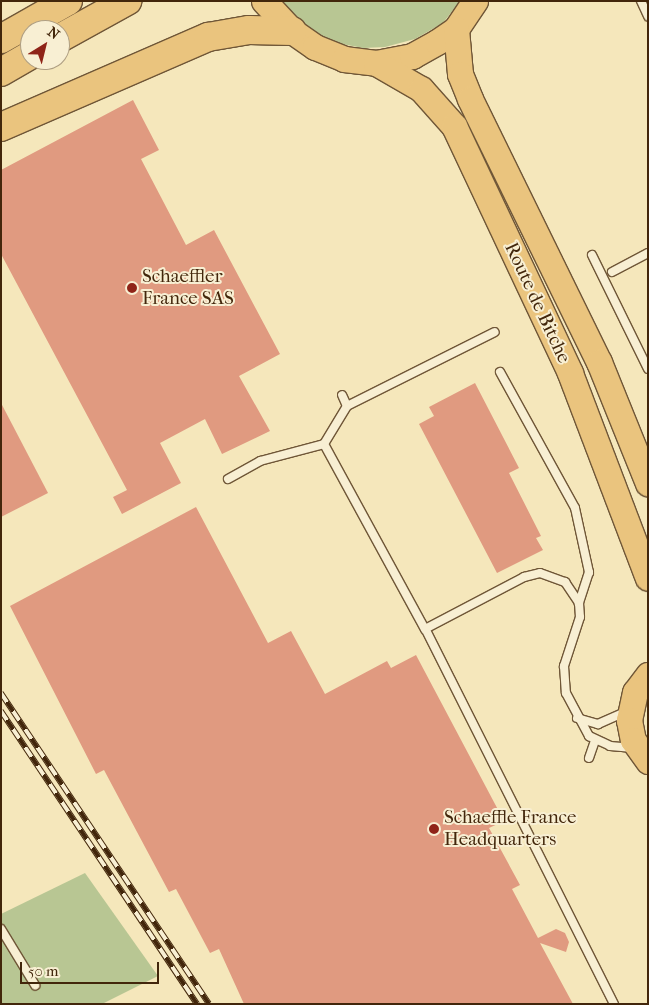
<!DOCTYPE html>
<html>
<head>
<meta charset="utf-8">
<style>
  body { margin:0 }
  #map { position:relative; width:649px; height:1005px; overflow:hidden; background:#f5e7bb; font-family:"IM FELL French Canon",serif }
  div>[style] { position:absolute }
  .green>* { inset:0; background:#b8c693 }
  .building>* { inset:0; background:#e09a80 }
  .roads { filter:drop-shadow(1px 0 #6f5637) drop-shadow(-1px 0 #6f5637) drop-shadow(0 1px #6f5637) drop-shadow(0 -1px #6f5637) }
  .lane>* { height:8px; margin:-4px; padding:0 4px; transform-origin:4px; border-radius:4px; background:#f8efd3 }
  .primary>* { height:25px; margin:-12.5px; padding:0 12.5px; transform-origin:12.5px; border-radius:12.5px; background:#eac47e }
  .highway>* { height:28px; margin:-14px; padding:0 14px; transform-origin:14px; border-radius:14px; background:#eac47e }
  .rail>* { height:5.5px; margin-top:-2.75px; transform-origin:0; background:repeating-linear-gradient(90deg,#f8efd3 0 11px,#42260b 0 22px); box-sizing:border-box; border-block:1px solid #42260b }
  .dots>* { width:14px; height:14px; translate:-50% -50%; box-sizing:border-box; border:2px solid #f8efd3; border-radius:50% }
  span { translate:-50% -50%; white-space:nowrap; text-align:center; line-height:1.15; -webkit-text-stroke:4px #f8efd3; paint-order:stroke }
  .poi-label { font-size:19px; color:#42260b }
  .left { translate:0 -50%; text-align:left }
  .street-label { font-size:19px; color:#42260b }
  .frame { position:absolute; inset:0; border:2px solid #42260b; pointer-events:none }
  .north { position:absolute; left:20px; top:20px; width:50px; height:50px; box-sizing:border-box; background:#f8efd3; border:1px solid #af9f83; border-radius:50%; rotate:36deg; font-size:14px; font-weight:700; line-height:20px; text-align:center; color:#42260b }
  .north::after { content:''; display:block; margin:auto; width:18px; height:22px; background:#8f2418; clip-path:polygon(50% 0,100% 100%,50% 72%,0 100%) }
  .scale { position:absolute; left:20px; top:962px; width:139px; height:22px; box-sizing:border-box; border:2px solid #42260b; border-top:0; padding-left:6px; font-size:15px; line-height:18px; white-space:nowrap; color:#42260b; -webkit-text-stroke:4px #f8efd3; paint-order:stroke }
</style>
</head>
<body>
<div id="map">
  <div class="green">
    <i style="clip-path:polygon(281px 1px,460px 1px,443px 23px,415px 39px,385px 47px,363px 48px,332px 42px,311px 30px)"></i>
    <i style="clip-path:polygon(85px 873px,158px 976px,102px 1004px,1px 1004px,1px 914px)"></i>
  </div>
  <div class="building">
    <i style="clip-path:polygon(133px 100px,159px 150px,141px 159px,186px 245px,214px 230px,280px 354px,239px 376px,270px 431px,222px 454px,205px 419px,160px 443px,181px 483px,122px 514px,113px 497px,127px 490px,1px 254px,1px 170px)"></i>
    <i style="clip-path:polygon(475px 383px,519px 468px,509px 473px,541px 536px,536px 538px,543px 550px,497px 573px,419px 424px,434px 416px,429px 407px)"></i>
    <i style="clip-path:polygon(1px 403px,48px 493px,1px 517px)"></i>
    <i style="clip-path:polygon(196px 507px,268px 643px,291px 631px,325px 694px,387px 661px,391px 668px,416px 655px,504px 821px,489px 828px,520px 885px,512px 889px,538px 938px,556px 929px,565px 933px,569px 942px,566px 952px,540px 943px,573px 1004px,244px 1004px,219px 949px,210px 953px,176px 889px,169px 892px,104px 770px,96px 774px,10px 606px)"></i>
  </div>
  <div class="roads">
    <div class="lane">
      <i style="left:641px;top:1px;width:17px;rotate:65deg"></i>
      <i style="left:592px;top:255px;width:127px;rotate:63.8deg"></i>
      <i style="left:612px;top:272px;width:41px;rotate:-27.8deg"></i>
      <i style="left:500px;top:372px;width:155px;rotate:61.1deg"></i>
      <i style="left:575px;top:508px;width:66px;rotate:77.7deg"></i>
      <i style="left:589px;top:572px;width:33px;rotate:108deg"></i>
      <i style="left:347px;top:406px;width:165px;rotate:-26.6deg"></i>
      <i style="left:324px;top:444px;width:44px;rotate:-58.8deg"></i>
      <i style="left:347px;top:406px;width:12px;rotate:-114deg"></i>
      <i style="left:228px;top:479px;width:37px;rotate:-29deg"></i>
      <i style="left:260px;top:461px;width:66px;rotate:-14.9deg"></i>
      <i style="left:324px;top:444px;width:211px;rotate:61.4deg"></i>
      <i style="left:577px;top:718px;width:22px;rotate:16deg"></i>
      <i style="left:598px;top:724px;width:30px;rotate:-24deg"></i>
      <i style="left:589px;top:758px;width:18px;rotate:-71deg"></i>
      <i style="left:1px;top:929px;width:66px;rotate:58.7deg"></i>
      <i style="left:614px;top:1004px;width:420px;rotate:-116.7deg"></i>
      <i style="left:425px;top:629px;width:112px;rotate:-27.7deg"></i>
      <i style="left:524px;top:577px;width:16px;rotate:-14deg"></i>
      <i style="left:540px;top:573px;width:27px;rotate:20deg"></i>
      <i style="left:565px;top:582px;width:25px;rotate:56deg"></i>
      <i style="left:579px;top:603px;width:14px;rotate:86deg"></i>
      <i style="left:580px;top:617px;width:52px;rotate:108.1deg"></i>
      <i style="left:564px;top:666px;width:27px;rotate:86deg"></i>
      <i style="left:566px;top:693px;width:49px;rotate:61.9deg"></i>
      <i style="left:589px;top:736px;width:23px;rotate:25deg"></i>
      <i style="left:610px;top:746px;width:23px;rotate:5deg"></i>
    </div>
    <div class="primary">
      <i style="left:264px;top:1px;width:41px;rotate:47deg"></i>
      <i style="left:292px;top:31px;width:28px;rotate:35deg"></i>
      <i style="left:315px;top:47px;width:31px;rotate:22deg"></i>
      <i style="left:344px;top:59px;width:32px;rotate:7deg"></i>
      <i style="left:376px;top:63px;width:37px;rotate:-11deg"></i>
      <i style="left:412px;top:56px;width:29px;rotate:-29deg"></i>
      <i style="left:437px;top:42px;width:23px;rotate:-34deg"></i>
      <i style="left:456px;top:29px;width:34px;rotate:-56deg"></i>
      <i style="left:456px;top:29px;width:45px;rotate:84.9deg"></i>
      <i style="left:460px;top:74px;width:27px;rotate:68deg"></i>
      <i style="left:470px;top:99px;width:293px;rotate:63.9deg"></i>
      <i style="left:599px;top:362px;width:131px;rotate:68deg"></i>
      <i style="left:376px;top:63px;width:52px;rotate:30deg"></i>
      <i style="left:421px;top:89px;width:50px;rotate:48.3deg"></i>
      <i style="left:454px;top:126px;width:273px;rotate:64.8deg"></i>
      <i style="left:570px;top:373px;width:219px;rotate:69.2deg"></i>
      <i style="left:648px;top:675px;width:21px;rotate:127deg"></i>
      <i style="left:635px;top:692px;width:29px;rotate:102deg"></i>
      <i style="left:629px;top:720px;width:20px;rotate:79deg"></i>
      <i style="left:633px;top:740px;width:26px;rotate:54deg"></i>
    </div>
    <div class="highway">
      <i style="left:60px;top:38px;width:77px;rotate:-28.9deg"></i>
      <i style="left:1px;top:39px;width:77px;rotate:-29.6deg"></i>
      <i style="left:1px;top:72px;width:34px;rotate:-30deg"></i>
      <i style="left:1px;top:127px;width:226px;rotate:-23.5deg"></i>
      <i style="left:208px;top:37px;width:42px;rotate:-9.7deg"></i>
      <i style="left:249px;top:30px;width:43px;rotate:1.3deg"></i>
    </div>
  </div>
  <div class="rail">
    <i style="left:1px;top:693px;width:374px;rotate:56.2deg"></i>
    <i style="left:1px;top:711px;width:353px;rotate:56.2deg"></i>
  </div>
  <div class="dots">
    <i style="left:132px;top:288px;background:#8f2418"></i>
    <i style="left:434px;top:829px;background:#8f2418"></i>
  </div>
  <div class="poi-label">
    <span class="left" style="left:142px;top:288px">Schaeffler<br>France SAS</span>
    <span class="left" style="left:444px;top:829px">Schaeffle France<br>Headquarters</span>
  </div>
  <div class="street-label">
    <span style="left:537px;top:303px;rotate:65deg">Route de Bitche</span>
  </div>
  <div class="frame"></div>
  <div class="north">N</div>
  <div class="scale">50 m</div>
</div>
</body>
</html>
